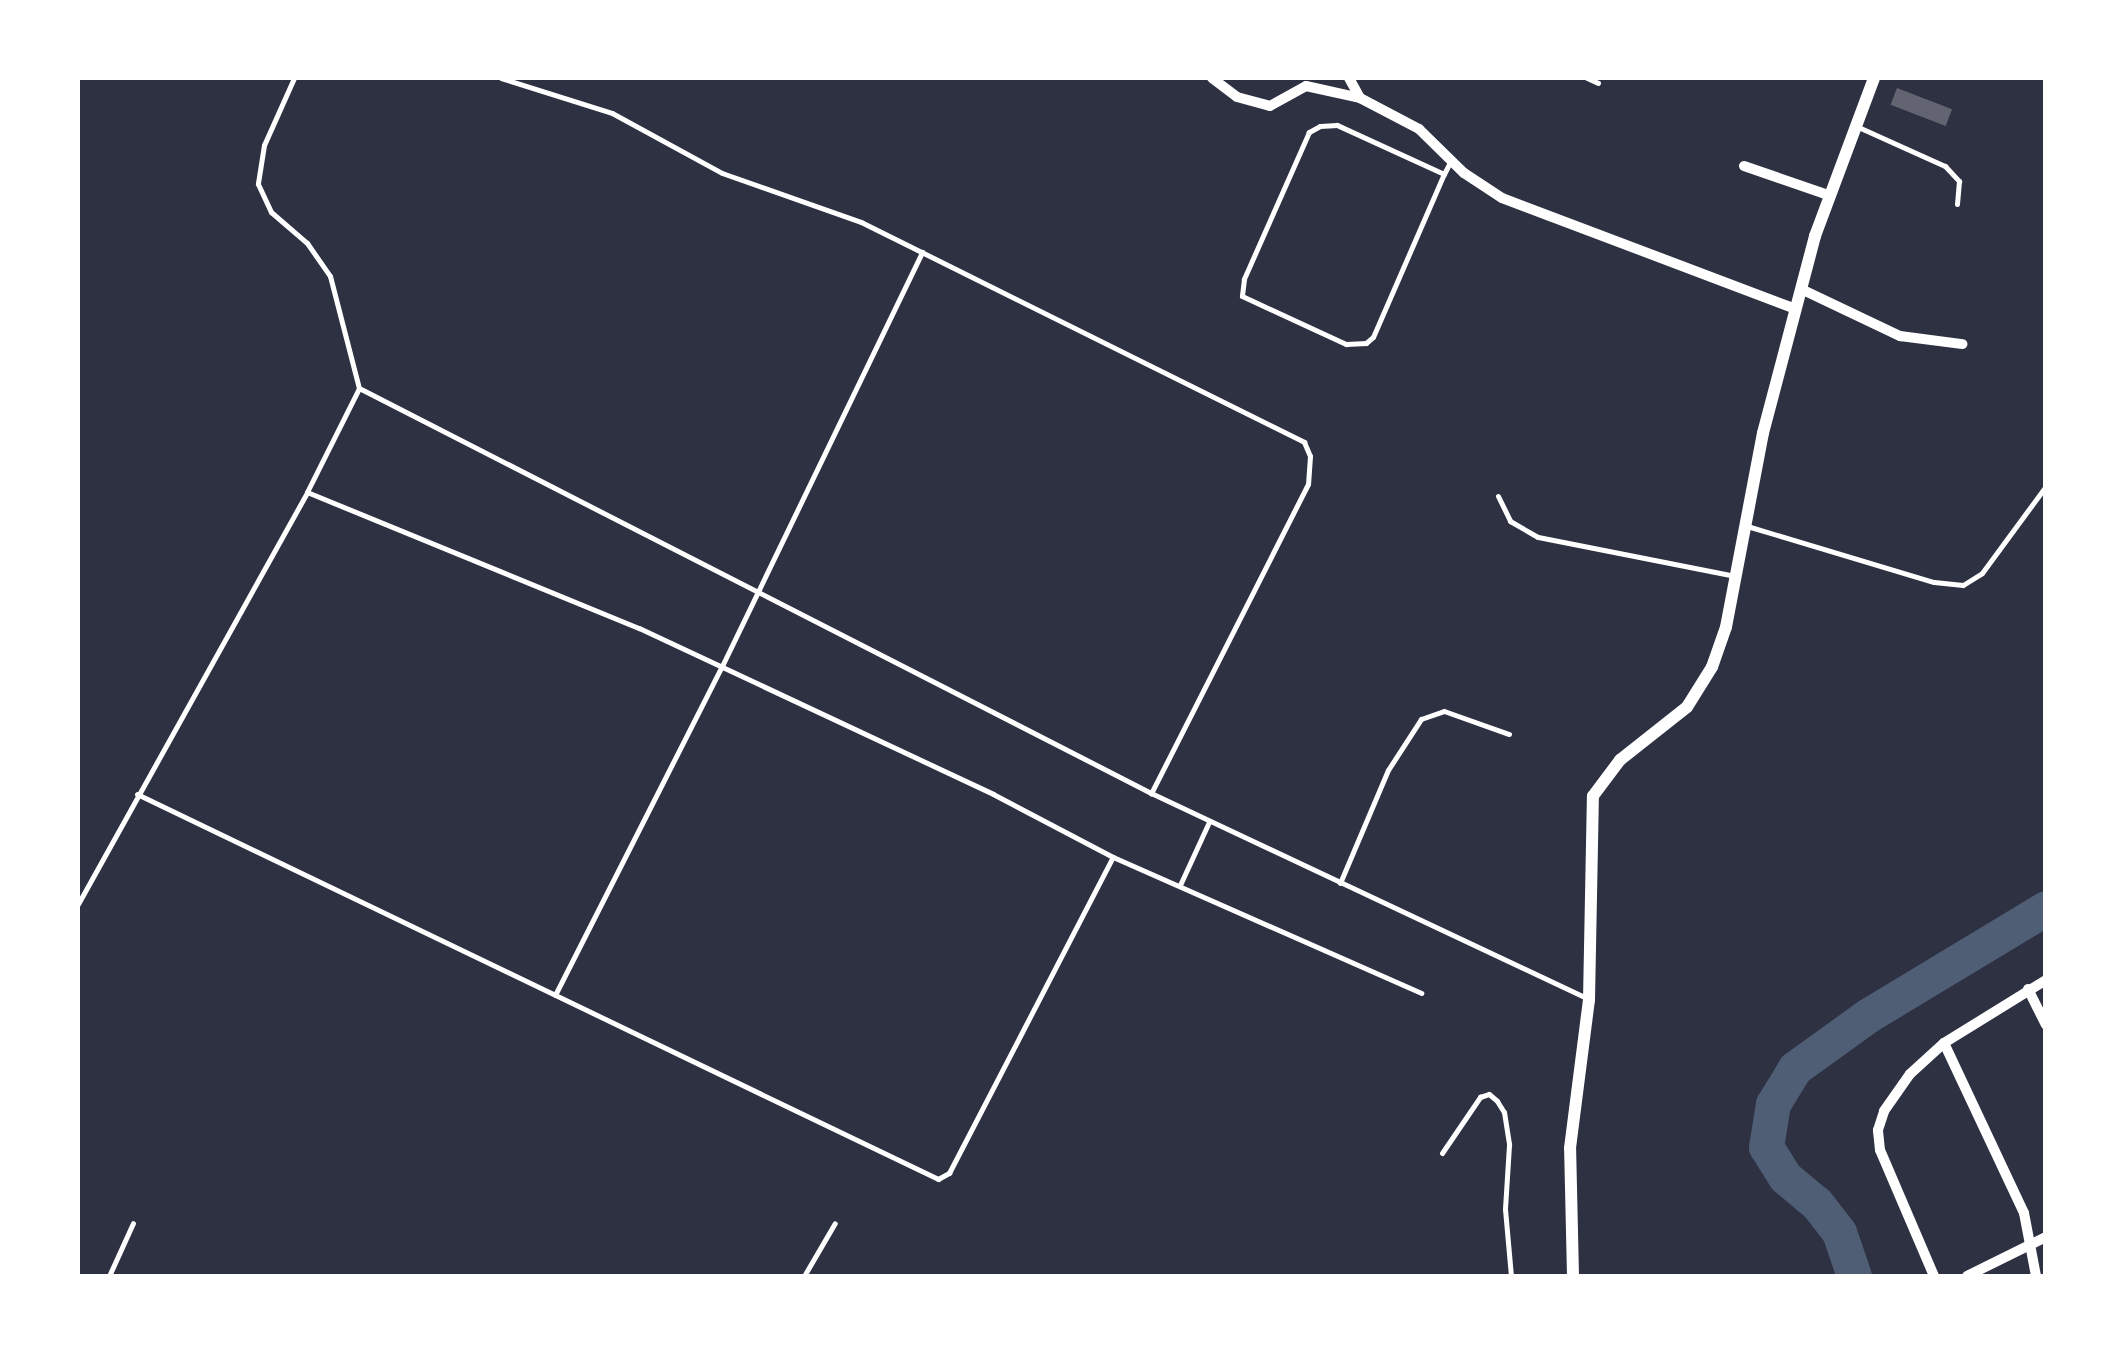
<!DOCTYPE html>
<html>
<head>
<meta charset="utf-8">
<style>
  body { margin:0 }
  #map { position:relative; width:2123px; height:1354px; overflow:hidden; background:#2d3142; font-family:"Work Sans",sans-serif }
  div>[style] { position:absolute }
  .river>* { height:35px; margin:-17.5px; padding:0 17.5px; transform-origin:17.5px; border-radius:17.5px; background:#4f5d75 }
  .building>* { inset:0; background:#626471; transform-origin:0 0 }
  .service>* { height:5px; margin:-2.5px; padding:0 2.5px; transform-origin:2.5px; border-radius:2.5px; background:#fff }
  .minor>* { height:10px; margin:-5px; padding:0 5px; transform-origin:5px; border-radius:5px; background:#fff }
  .tertiary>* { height:12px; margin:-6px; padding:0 6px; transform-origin:6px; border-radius:6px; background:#fff }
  span { translate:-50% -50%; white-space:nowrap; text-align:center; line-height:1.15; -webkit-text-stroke:8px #fff; paint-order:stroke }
  .frame { position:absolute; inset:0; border:80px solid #fff; pointer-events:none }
</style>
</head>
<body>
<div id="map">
  <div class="river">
    <i style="left:1854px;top:1276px;width:46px;rotate:-108.8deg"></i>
    <i style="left:1839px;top:1232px;width:37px;rotate:-128deg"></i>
    <i style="left:1816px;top:1203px;width:40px;rotate:-140deg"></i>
    <i style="left:1785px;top:1177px;width:36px;rotate:-122deg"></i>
    <i style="left:1766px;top:1147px;width:44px;rotate:-80.8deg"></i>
    <i style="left:1773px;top:1104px;width:42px;rotate:-58.6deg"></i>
    <i style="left:1795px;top:1068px;width:89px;rotate:-35.8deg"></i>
    <i style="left:1867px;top:1016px;width:209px;rotate:-31.1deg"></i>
  </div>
  <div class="building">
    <i style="left:1897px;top:88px;width:59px;height:18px;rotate:21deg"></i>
  </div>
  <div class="service">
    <i style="left:294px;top:78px;width:73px;rotate:114.1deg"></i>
    <i style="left:264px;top:145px;width:39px;rotate:99deg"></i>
    <i style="left:258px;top:184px;width:31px;rotate:65deg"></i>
    <i style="left:271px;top:212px;width:48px;rotate:40.7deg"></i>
    <i style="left:307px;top:243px;width:40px;rotate:55.1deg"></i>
    <i style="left:330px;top:276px;width:116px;rotate:75.5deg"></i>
    <i style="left:359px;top:388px;width:890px;rotate:27.08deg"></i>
    <i style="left:1151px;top:793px;width:482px;rotate:25.2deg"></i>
    <i style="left:501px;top:78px;width:116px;rotate:17.5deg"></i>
    <i style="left:612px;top:113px;width:125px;rotate:28.6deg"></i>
    <i style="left:722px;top:173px;width:147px;rotate:19.4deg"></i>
    <i style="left:861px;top:222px;width:495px;rotate:26.4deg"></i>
    <i style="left:1304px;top:442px;width:15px;rotate:67deg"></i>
    <i style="left:1310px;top:456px;width:28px;rotate:94deg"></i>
    <i style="left:1308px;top:484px;width:347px;rotate:116.9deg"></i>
    <i style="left:1587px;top:78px;width:12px;rotate:24deg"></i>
    <i style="left:1856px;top:126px;width:98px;rotate:24.2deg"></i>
    <i style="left:1945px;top:166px;width:21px;rotate:47deg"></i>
    <i style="left:1959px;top:181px;width:23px;rotate:95deg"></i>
    <i style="left:1444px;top:174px;width:118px;rotate:-155.4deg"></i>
    <i style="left:1337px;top:125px;width:17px;rotate:177deg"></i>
    <i style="left:1320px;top:126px;width:13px;rotate:151deg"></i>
    <i style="left:1309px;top:132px;width:161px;rotate:113.9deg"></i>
    <i style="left:1244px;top:279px;width:17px;rotate:97deg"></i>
    <i style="left:1242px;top:296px;width:115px;rotate:24.8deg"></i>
    <i style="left:1346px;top:344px;width:20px;rotate:-3deg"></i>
    <i style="left:1366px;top:343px;width:9px;rotate:-41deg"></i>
    <i style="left:1373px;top:337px;width:178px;rotate:-66.5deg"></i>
    <i style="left:1444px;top:174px;width:13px;rotate:-63deg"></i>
    <i style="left:307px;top:492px;width:359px;rotate:22.3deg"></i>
    <i style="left:639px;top:628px;width:391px;rotate:25.1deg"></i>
    <i style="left:993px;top:794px;width:136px;rotate:27.7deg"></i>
    <i style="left:1113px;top:857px;width:337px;rotate:23.8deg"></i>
    <i style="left:1498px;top:496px;width:28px;rotate:64deg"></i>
    <i style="left:1510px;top:521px;width:32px;rotate:30deg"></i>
    <i style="left:1538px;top:537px;width:201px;rotate:11.2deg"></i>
    <i style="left:1747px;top:526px;width:195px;rotate:16.7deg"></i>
    <i style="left:1934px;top:582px;width:29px;rotate:6deg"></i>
    <i style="left:1963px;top:585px;width:22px;rotate:-32deg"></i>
    <i style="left:1982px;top:573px;width:108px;rotate:-53.7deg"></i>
    <i style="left:137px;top:794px;width:889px;rotate:25.67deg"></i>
    <i style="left:938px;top:1179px;width:13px;rotate:-29deg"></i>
    <i style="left:949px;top:1173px;width:356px;rotate:-62.6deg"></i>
    <i style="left:1340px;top:883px;width:123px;rotate:-67deg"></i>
    <i style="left:1388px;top:770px;width:61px;rotate:-57.1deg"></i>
    <i style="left:1421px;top:719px;width:24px;rotate:-19deg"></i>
    <i style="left:1444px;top:711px;width:69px;rotate:19.5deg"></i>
    <i style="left:1180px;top:885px;width:69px;rotate:-65.3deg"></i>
    <i style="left:78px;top:904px;width:471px;rotate:-60.9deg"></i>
    <i style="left:307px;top:492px;width:116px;rotate:-63.4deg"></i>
    <i style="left:555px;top:995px;width:369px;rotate:-63.1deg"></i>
    <i style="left:722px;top:666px;width:460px;rotate:-64.2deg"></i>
    <i style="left:1442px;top:1153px;width:68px;rotate:-55.8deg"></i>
    <i style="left:1480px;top:1097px;width:9px;rotate:-18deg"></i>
    <i style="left:1489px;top:1094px;width:11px;rotate:41deg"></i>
    <i style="left:1497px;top:1101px;width:13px;rotate:58deg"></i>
    <i style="left:1504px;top:1112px;width:33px;rotate:81deg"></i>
    <i style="left:1509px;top:1145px;width:64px;rotate:93.6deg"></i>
    <i style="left:1505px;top:1209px;width:67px;rotate:84.9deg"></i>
    <i style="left:109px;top:1276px;width:58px;rotate:-65.6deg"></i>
    <i style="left:804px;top:1276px;width:61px;rotate:-59.7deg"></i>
  </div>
  <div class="minor">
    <i style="left:1212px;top:78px;width:31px;rotate:37deg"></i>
    <i style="left:1237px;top:97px;width:34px;rotate:15deg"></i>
    <i style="left:1270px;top:106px;width:41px;rotate:-29.1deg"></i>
    <i style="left:1306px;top:86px;width:55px;rotate:12.5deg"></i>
    <i style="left:1360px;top:98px;width:67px;rotate:27.7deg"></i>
    <i style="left:1419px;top:129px;width:63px;rotate:44.4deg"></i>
    <i style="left:1464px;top:173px;width:45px;rotate:33.3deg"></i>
    <i style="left:1502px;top:198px;width:314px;rotate:20.7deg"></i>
    <i style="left:1349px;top:78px;width:23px;rotate:61deg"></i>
    <i style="left:1744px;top:166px;width:89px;rotate:19deg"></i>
    <i style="left:1801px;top:289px;width:110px;rotate:25.4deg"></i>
    <i style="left:1900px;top:336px;width:63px;rotate:7.4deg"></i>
    <i style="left:2028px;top:989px;width:40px;rotate:63.4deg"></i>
    <i style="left:1944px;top:1043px;width:188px;rotate:64.8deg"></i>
    <i style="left:2024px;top:1213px;width:64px;rotate:79.2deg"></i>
    <i style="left:1934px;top:1276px;width:137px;rotate:-113.2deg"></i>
    <i style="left:1880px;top:1150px;width:20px;rotate:-96deg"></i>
    <i style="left:1878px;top:1130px;width:20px;rotate:-72deg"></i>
    <i style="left:1884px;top:1111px;width:45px;rotate:-54.9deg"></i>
    <i style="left:1910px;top:1074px;width:46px;rotate:-42.4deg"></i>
    <i style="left:1944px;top:1043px;width:120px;rotate:-31.7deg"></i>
    <i style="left:1967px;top:1276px;width:88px;rotate:-26.3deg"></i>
  </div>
  <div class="tertiary">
    <i style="left:1573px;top:1276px;width:128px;rotate:-91.3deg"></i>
    <i style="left:1570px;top:1148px;width:149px;rotate:-82.7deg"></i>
    <i style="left:1589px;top:1000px;width:204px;rotate:-88.9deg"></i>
    <i style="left:1593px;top:796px;width:45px;rotate:-53.1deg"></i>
    <i style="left:1620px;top:760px;width:85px;rotate:-38.3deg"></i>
    <i style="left:1687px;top:707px;width:47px;rotate:-58deg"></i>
    <i style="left:1712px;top:667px;width:42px;rotate:-70.7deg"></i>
    <i style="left:1726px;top:627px;width:197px;rotate:-79.2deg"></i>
    <i style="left:1763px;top:433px;width:204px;rotate:-75.2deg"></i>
    <i style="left:1815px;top:236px;width:169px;rotate:-69.5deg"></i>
  </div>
  <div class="frame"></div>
</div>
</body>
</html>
